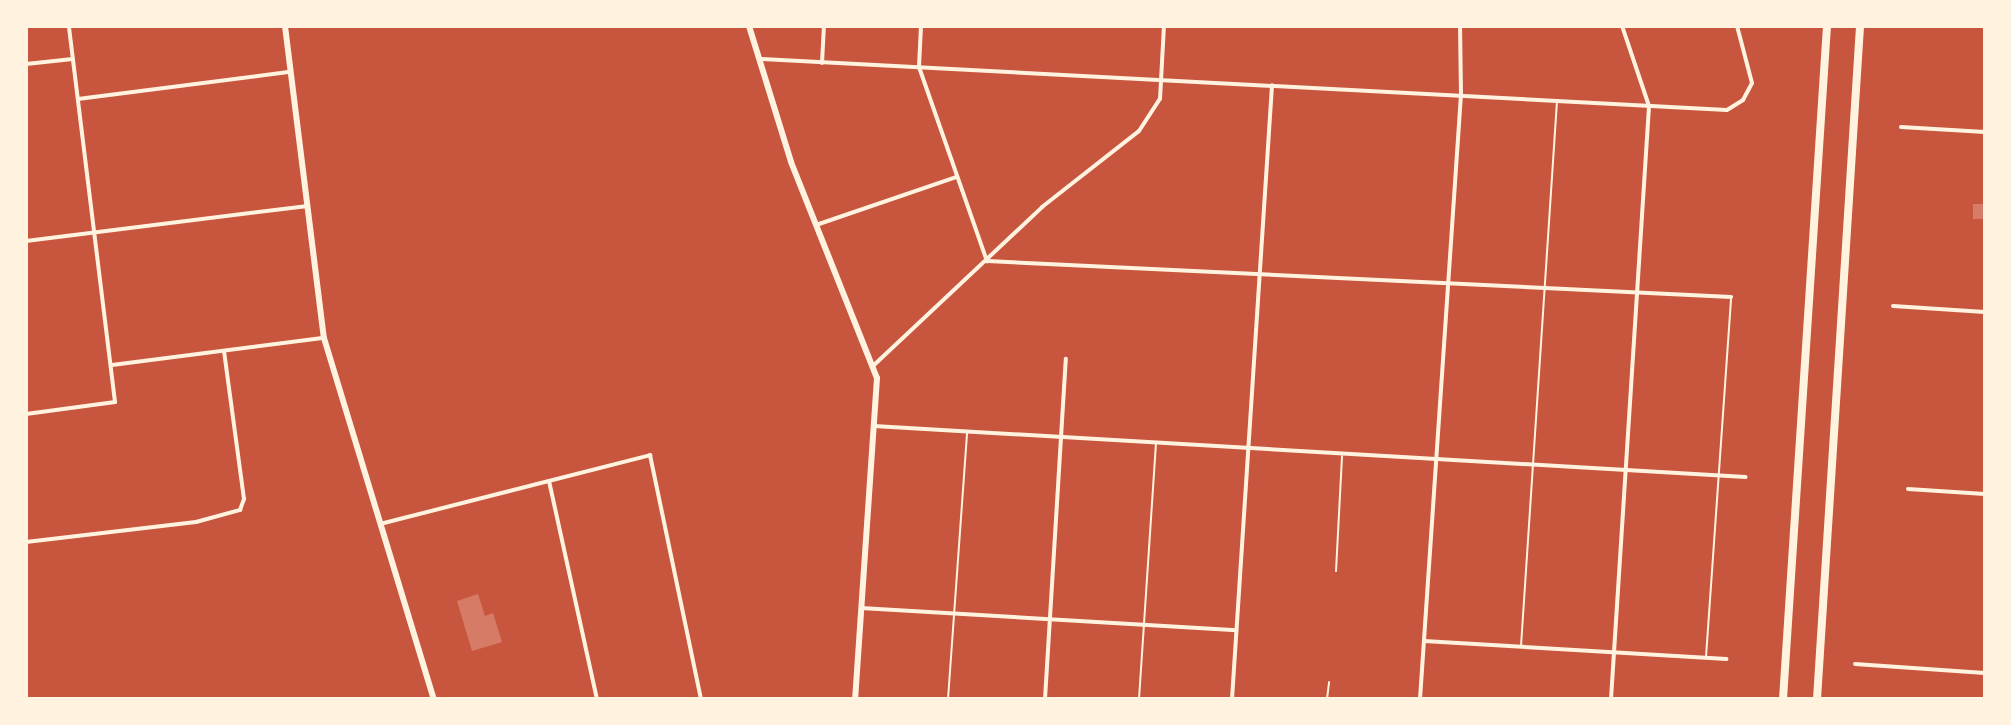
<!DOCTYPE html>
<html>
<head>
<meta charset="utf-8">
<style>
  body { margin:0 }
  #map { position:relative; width:2011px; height:725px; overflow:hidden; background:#c8553d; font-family:Manrope,sans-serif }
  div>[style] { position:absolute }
  .building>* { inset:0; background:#d67c66; transform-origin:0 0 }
  .service>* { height:2px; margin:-1px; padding:0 1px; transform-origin:1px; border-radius:1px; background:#fff3e0 }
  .minor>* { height:4px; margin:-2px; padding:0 2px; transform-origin:2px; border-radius:2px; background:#fff3e0 }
  .secondary>* { height:6px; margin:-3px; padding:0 3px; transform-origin:3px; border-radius:3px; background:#fff3e0 }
  .motorway>* { height:8px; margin:-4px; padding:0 4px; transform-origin:4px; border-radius:4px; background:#fff3e0 }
  span { translate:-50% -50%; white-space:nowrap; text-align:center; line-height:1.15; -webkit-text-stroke:6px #fff3e0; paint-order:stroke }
  .frame { position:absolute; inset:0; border:28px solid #fff3e0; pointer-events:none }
</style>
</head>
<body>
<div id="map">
  <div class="building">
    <i style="left:1973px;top:204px;width:12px;height:15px"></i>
    <i style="clip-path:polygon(478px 594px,485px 616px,493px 613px,502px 642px,472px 651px,457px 601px)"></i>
  </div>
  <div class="service">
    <i style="left:1336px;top:571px;width:115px;rotate:-87deg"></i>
    <i style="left:1521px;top:646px;width:546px;rotate:-86.22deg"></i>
    <i style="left:1706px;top:657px;width:358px;rotate:-86deg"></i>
    <i style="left:518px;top:699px;width:7px;rotate:-8deg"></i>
    <i style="left:948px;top:699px;width:267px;rotate:-85.9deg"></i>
    <i style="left:1139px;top:699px;width:255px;rotate:-86.2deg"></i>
    <i style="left:1327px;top:699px;width:17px;rotate:-83deg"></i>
  </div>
  <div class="minor">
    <i style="left:921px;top:26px;width:41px;rotate:92.8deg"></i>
    <i style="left:919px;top:67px;width:206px;rotate:70.7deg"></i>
    <i style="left:987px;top:261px;width:745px;rotate:2.77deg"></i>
    <i style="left:761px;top:59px;width:967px;rotate:3.02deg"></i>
    <i style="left:1727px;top:110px;width:19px;rotate:-32deg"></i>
    <i style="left:1743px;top:100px;width:19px;rotate:-62deg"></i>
    <i style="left:1752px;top:83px;width:59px;rotate:-104.7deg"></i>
    <i style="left:822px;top:63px;width:37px;rotate:-87deg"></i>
    <i style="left:26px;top:64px;width:47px;rotate:-6.1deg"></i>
    <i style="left:78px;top:99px;width:214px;rotate:-7.3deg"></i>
    <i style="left:1901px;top:127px;width:84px;rotate:3.4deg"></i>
    <i style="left:816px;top:225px;width:148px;rotate:-18.9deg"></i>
    <i style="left:26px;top:241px;width:284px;rotate:-7.1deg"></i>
    <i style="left:1893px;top:306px;width:92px;rotate:3.7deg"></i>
    <i style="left:112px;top:365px;width:214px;rotate:-7.3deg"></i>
    <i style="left:874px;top:365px;width:231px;rotate:-43.2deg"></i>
    <i style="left:1042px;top:207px;width:123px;rotate:-38.1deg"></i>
    <i style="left:1139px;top:131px;width:38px;rotate:-57deg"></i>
    <i style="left:1160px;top:99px;width:73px;rotate:-86.9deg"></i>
    <i style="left:26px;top:414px;width:90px;rotate:-7.7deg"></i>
    <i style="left:115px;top:402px;width:379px;rotate:-97deg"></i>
    <i style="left:874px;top:426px;width:873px;rotate:3.35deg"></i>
    <i style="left:549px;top:481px;width:223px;rotate:77.6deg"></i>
    <i style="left:1908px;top:489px;width:77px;rotate:3.7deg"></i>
    <i style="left:380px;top:524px;width:279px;rotate:-14.3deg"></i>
    <i style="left:650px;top:455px;width:249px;rotate:78.2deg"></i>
    <i style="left:26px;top:542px;width:171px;rotate:-6.7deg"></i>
    <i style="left:196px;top:522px;width:46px;rotate:-15.3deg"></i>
    <i style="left:240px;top:510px;width:12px;rotate:-70deg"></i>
    <i style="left:244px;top:499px;width:149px;rotate:-97.7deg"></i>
    <i style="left:861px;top:608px;width:376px;rotate:3.4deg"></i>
    <i style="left:1424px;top:641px;width:303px;rotate:3.4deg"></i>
    <i style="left:1855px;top:664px;width:130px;rotate:4deg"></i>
    <i style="left:1045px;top:699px;width:341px;rotate:-86.5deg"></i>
    <i style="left:1232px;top:699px;width:615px;rotate:-86.27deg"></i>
    <i style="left:1420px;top:699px;width:605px;rotate:-86.12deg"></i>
    <i style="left:1461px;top:95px;width:69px;rotate:-90.8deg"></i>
    <i style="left:1611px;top:699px;width:594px;rotate:-86.33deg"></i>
    <i style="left:1649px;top:106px;width:84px;rotate:-108.6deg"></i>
  </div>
  <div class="secondary">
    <i style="left:285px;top:26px;width:314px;rotate:82.9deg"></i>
    <i style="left:324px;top:338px;width:377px;rotate:73.1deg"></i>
    <i style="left:749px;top:26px;width:142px;rotate:72.8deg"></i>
    <i style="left:791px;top:162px;width:232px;rotate:68.3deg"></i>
    <i style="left:877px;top:378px;width:322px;rotate:93.9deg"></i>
  </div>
  <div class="motorway">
    <i style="left:1783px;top:699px;width:674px;rotate:-86.26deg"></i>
    <i style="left:1817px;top:699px;width:674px;rotate:-86.34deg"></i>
  </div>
  <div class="frame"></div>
</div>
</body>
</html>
